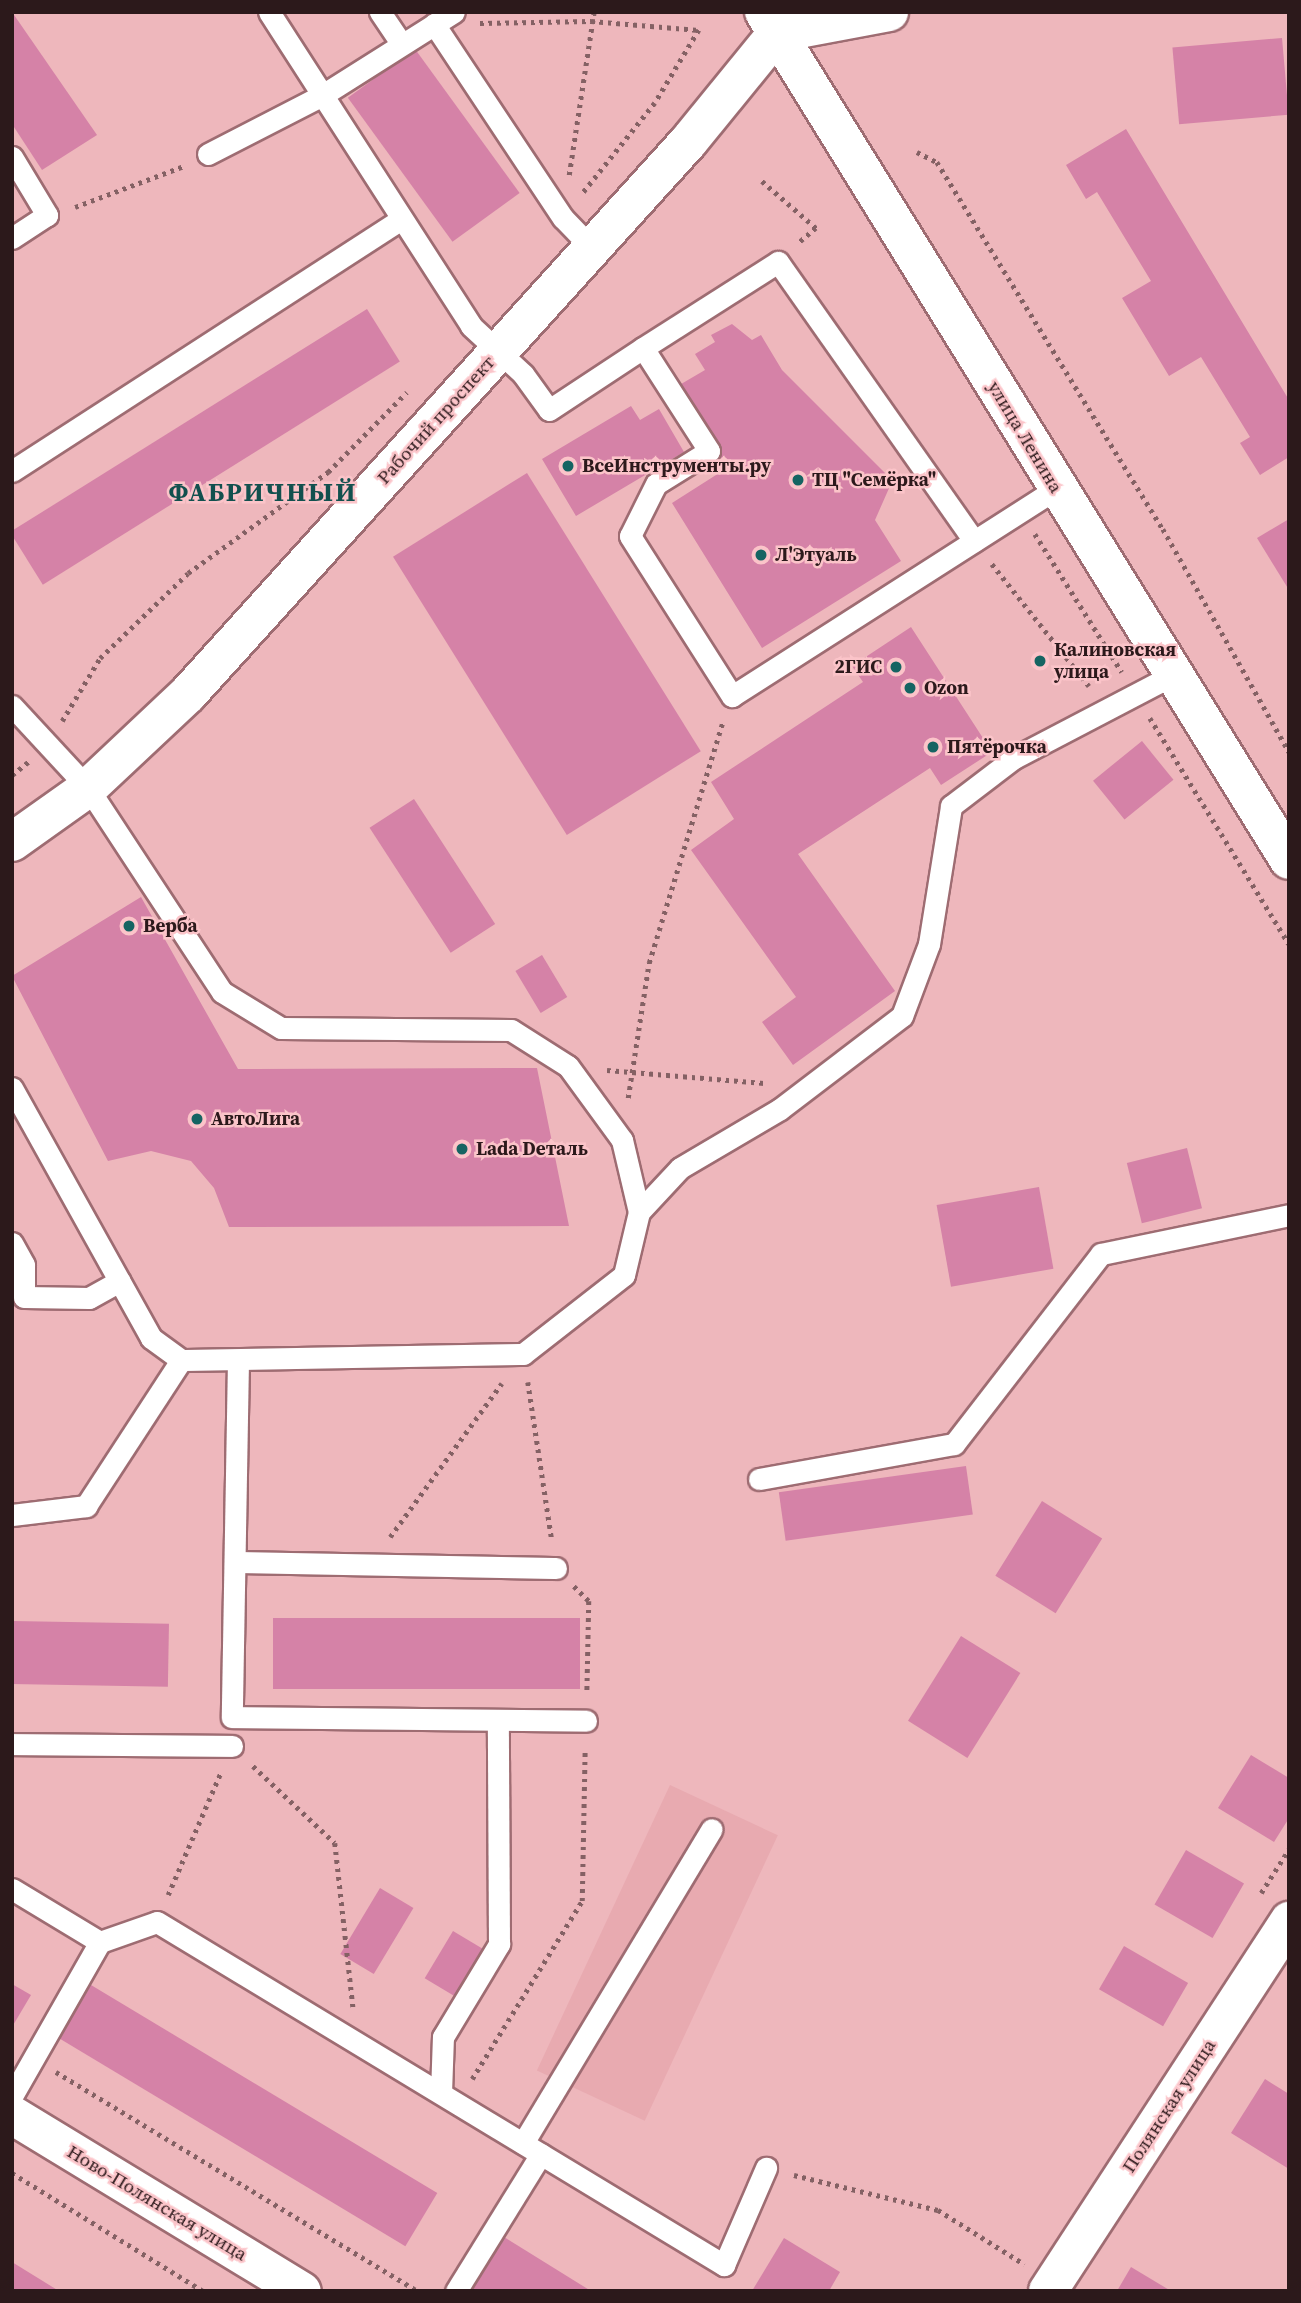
<!DOCTYPE html>
<html>
<head>
<meta charset="utf-8">
<style>
  body { margin:0 }
  #map { position:relative; width:1301px; height:2303px; overflow:hidden; background:#eeb7bc; font-family:"Source Serif 4",serif }
  div>[style] { position:absolute }
  .built>* { inset:0; background:#e8aab0; transform-origin:0 0 }
  .building>* { inset:0; background:#d582a7; transform-origin:0 0 }
  .path>* { height:4.5px; margin-top:-2.25px; transform-origin:0; background:repeating-linear-gradient(90deg,#846164 0 3.5px,transparent 0 8.5px) }
  .roads { filter:drop-shadow(2px 0 #9e6c72) drop-shadow(-2px 0 #9e6c72) drop-shadow(0 2px #9e6c72) drop-shadow(0 -2px #9e6c72) }
  .service>* { height:21px; margin:-10.5px; padding:0 10.5px; transform-origin:10.5px; border-radius:10.5px; background:#fff }
  .minor>* { height:38px; margin:-19px; padding:0 19px; transform-origin:19px; border-radius:19px; background:#fff }
  .tertiary>* { height:38px; margin:-19px; padding:0 19px; transform-origin:19px; border-radius:19px; background:#fff }
  .secondary>* { height:38px; margin:-19px; padding:0 19px; transform-origin:19px; border-radius:19px; background:#fff }
  .dots>* { width:19px; height:19px; translate:-50% -50%; box-sizing:border-box; border:4px solid #fbc4c9; border-radius:50% }
  span { translate:-50% -50%; white-space:nowrap; text-align:center; line-height:1.15; -webkit-text-stroke:5px #fbc4c9; paint-order:stroke }
  .street-label { font-size:19px; color:#2c191b }
  .poi-label { font-size:19px; color:#2c191b; font-weight:700 }
  .left { translate:0 -50%; text-align:left }
  .right { translate:-100% -50%; text-align:right }
  .district-label { font-size:26px; color:#12504e; font-weight:700; letter-spacing:2px }
  .frame { position:absolute; inset:0; border:14px solid #2c191b; pointer-events:none }
</style>
</head>
<body>
<div id="map">
  <div class="built">
    <i style="left:670px;top:1785px;width:119px;height:315px;rotate:25deg"></i>
  </div>
  <div class="building">
    <i style="clip-path:polygon(12px 12px,97px 135px,42px 170px,12px 124px)"></i>
    <i style="left:1282px;top:38px;width:77px;height:110px;rotate:85deg"></i>
    <i style="left:415px;top:49px;width:178px;height:83px;rotate:54deg"></i>
    <i style="clip-path:polygon(1126px 129px,1289px 400px,1289px 457px,1260px 475px,1240px 443px,1250px 437px,1201px 357px,1169px 376px,1122px 298px,1151px 281px,1097px 192px,1086px 199px,1066px 165px)"></i>
    <i style="left:367px;top:309px;width:62px;height:421px;rotate:58deg"></i>
    <i style="clip-path:polygon(732px 324px,752px 340px,761px 335px,782px 370px,885px 473px,890px 486px,875px 520px,901px 561px,762px 648px,672px 503px,727px 468px,676px 387px,705px 370px,695px 354px,715px 342px,711px 335px)"></i>
    <i style="clip-path:polygon(631px 406px,640px 420px,659px 409px,684px 452px,576px 516px,542px 459px)"></i>
    <i style="left:527px;top:473px;width:328px;height:158px;rotate:58deg"></i>
    <i style="clip-path:polygon(1289px 519px,1289px 590px,1257px 538px)"></i>
    <i style="clip-path:polygon(911px 627px,992px 752px,941px 785px,930px 768px,798px 854px,895px 991px,793px 1065px,762px 1022px,796px 997px,691px 850px,734px 819px,711px 782px,863px 682px,852px 666px)"></i>
    <i style="left:1142px;top:741px;width:50px;height:63px;rotate:51deg"></i>
    <i style="left:414px;top:799px;width:149px;height:53px;rotate:57deg"></i>
    <i style="clip-path:polygon(141px 897px,238px 1069px,537px 1068px,569px 1226px,229px 1227px,214px 1188px,191px 1161px,151px 1151px,108px 1161px,12px 976px)"></i>
    <i style="left:542px;top:955px;width:49px;height:31px;rotate:59deg"></i>
    <i style="left:1187px;top:1148px;width:62px;height:62px;rotate:76deg"></i>
    <i style="left:1039px;top:1187px;width:83px;height:104px;rotate:80deg"></i>
    <i style="left:966px;top:1466px;width:49px;height:189px;rotate:82deg"></i>
    <i style="left:1042px;top:1501px;width:71px;height:88px;rotate:32deg"></i>
    <i style="left:580px;top:1618px;width:71px;height:307px;rotate:90deg"></i>
    <i style="left:12px;top:1621px;width:157px;height:63px;rotate:1deg"></i>
    <i style="left:961px;top:1636px;width:70px;height:100px;rotate:32deg"></i>
    <i style="clip-path:polygon(1251px 1755px,1289px 1778px,1289px 1818px,1274px 1842px,1218px 1808px)"></i>
    <i style="left:1186px;top:1850px;width:67px;height:63px;rotate:30deg"></i>
    <i style="left:380px;top:1888px;width:39px;height:77px;rotate:31deg"></i>
    <i style="left:453px;top:1931px;width:39px;height:55px;rotate:31deg"></i>
    <i style="left:1124px;top:1946px;width:74px;height:50px;rotate:30deg"></i>
    <i style="clip-path:polygon(12px 1984px,31px 1995px,12px 2027px)"></i>
    <i style="left:91px;top:1985px;width:404px;height:62px;rotate:31deg"></i>
    <i style="clip-path:polygon(1265px 2079px,1289px 2094px,1289px 2169px,1231px 2133px)"></i>
    <i style="clip-path:polygon(504px 2237px,591px 2291px,471px 2291px)"></i>
    <i style="clip-path:polygon(784px 2238px,840px 2272px,829px 2291px,752px 2291px)"></i>
    <i style="clip-path:polygon(12px 2262px,59px 2291px,12px 2291px)"></i>
    <i style="clip-path:polygon(1131px 2267px,1171px 2291px,1117px 2291px)"></i>
  </div>
  <div class="path">
    <i style="left:480px;top:23px;width:111px;rotate:-1deg"></i>
    <i style="left:591px;top:21px;width:108px;rotate:4.8deg"></i>
    <i style="left:699px;top:30px;width:85px;rotate:121.1deg"></i>
    <i style="left:655px;top:103px;width:117px;rotate:128.7deg"></i>
    <i style="left:917px;top:152px;width:22px;rotate:27deg"></i>
    <i style="left:937px;top:162px;width:431px;rotate:58.4deg"></i>
    <i style="left:1163px;top:529px;width:256px;rotate:60.5deg"></i>
    <i style="left:569px;top:175px;width:165px;rotate:-81.3deg"></i>
    <i style="left:762px;top:181px;width:72px;rotate:41deg"></i>
    <i style="left:816px;top:228px;width:23px;rotate:139deg"></i>
    <i style="left:75px;top:207px;width:116px;rotate:-20.6deg"></i>
    <i style="left:1035px;top:534px;width:163px;rotate:57.8deg"></i>
    <i style="left:992px;top:564px;width:156px;rotate:51.5deg"></i>
    <i style="left:1150px;top:718px;width:265px;rotate:58.4deg"></i>
    <i style="left:62px;top:721px;width:74px;rotate:-58.9deg"></i>
    <i style="left:100px;top:658px;width:122px;rotate:-44deg"></i>
    <i style="left:188px;top:573px;width:173px;rotate:-35.8deg"></i>
    <i style="left:328px;top:472px;width:112px;rotate:-45.4deg"></i>
    <i style="left:12px;top:775px;width:21px;rotate:-39deg"></i>
    <i style="left:607px;top:1070px;width:160px;rotate:4.7deg"></i>
    <i style="left:628px;top:1098px;width:137px;rotate:-81.2deg"></i>
    <i style="left:649px;top:963px;width:253px;rotate:-73deg"></i>
    <i style="left:528px;top:1382px;width:160px;rotate:81.4deg"></i>
    <i style="left:390px;top:1537px;width:190px;rotate:-54deg"></i>
    <i style="left:574px;top:1586px;width:21px;rotate:45deg"></i>
    <i style="left:589px;top:1601px;width:93px;rotate:91.2deg"></i>
    <i style="left:253px;top:1766px;width:112px;rotate:43.2deg"></i>
    <i style="left:335px;top:1843px;width:165px;rotate:83.7deg"></i>
    <i style="left:1261px;top:1893px;width:52px;rotate:-57.5deg"></i>
    <i style="left:168px;top:1895px;width:132px;rotate:-66.7deg"></i>
    <i style="left:56px;top:2072px;width:422px;rotate:31.2deg"></i>
    <i style="left:472px;top:2079px;width:209px;rotate:-58.3deg"></i>
    <i style="left:582px;top:1901px;width:153px;rotate:-88.9deg"></i>
    <i style="left:12px;top:2173px;width:225px;rotate:31.7deg"></i>
    <i style="left:794px;top:2175px;width:148px;rotate:13.7deg"></i>
    <i style="left:938px;top:2210px;width:102px;rotate:32.1deg"></i>
  </div>
  <div class="roads">
    <div class="service">
      <i style="left:269px;top:12px;width:373px;rotate:57.2deg"></i>
      <i style="left:471px;top:326px;width:71px;rotate:42.7deg"></i>
      <i style="left:523px;top:374px;width:44px;rotate:54.2deg"></i>
      <i style="left:549px;top:410px;width:113px;rotate:-33.4deg"></i>
      <i style="left:643px;top:348px;width:122px;rotate:57.3deg"></i>
      <i style="left:709px;top:451px;width:62px;rotate:148.1deg"></i>
      <i style="left:656px;top:484px;width:58px;rotate:116.6deg"></i>
      <i style="left:630px;top:536px;width:190px;rotate:57.5deg"></i>
      <i style="left:732px;top:696px;width:384px;rotate:-32.6deg"></i>
      <i style="left:380px;top:12px;width:37px;rotate:56deg"></i>
      <i style="left:434px;top:24px;width:233px;rotate:56.4deg"></i>
      <i style="left:563px;top:218px;width:40px;rotate:46deg"></i>
      <i style="left:208px;top:154px;width:127px;rotate:-27.2deg"></i>
      <i style="left:321px;top:96px;width:157px;rotate:-32.3deg"></i>
      <i style="left:12px;top:157px;width:68px;rotate:58.9deg"></i>
      <i style="left:47px;top:215px;width:42px;rotate:146.7deg"></i>
      <i style="left:643px;top:348px;width:160px;rotate:-32.5deg"></i>
      <i style="left:778px;top:262px;width:341px;rotate:54.9deg"></i>
      <i style="left:12px;top:471px;width:463px;rotate:-32.9deg"></i>
      <i style="left:12px;top:706px;width:112px;rotate:47.2deg"></i>
      <i style="left:88px;top:788px;width:244px;rotate:56.7deg"></i>
      <i style="left:222px;top:992px;width:69px;rotate:31.4deg"></i>
      <i style="left:281px;top:1028px;width:230px;rotate:0.5deg"></i>
      <i style="left:511px;top:1030px;width:67px;rotate:32.3deg"></i>
      <i style="left:568px;top:1066px;width:92px;rotate:53.9deg"></i>
      <i style="left:622px;top:1140px;width:74px;rotate:76.7deg"></i>
      <i style="left:12px;top:1088px;width:286px;rotate:60.9deg"></i>
      <i style="left:151px;top:1338px;width:37px;rotate:36deg"></i>
      <i style="left:181px;top:1360px;width:342px;rotate:-1deg"></i>
      <i style="left:523px;top:1354px;width:128px;rotate:-38deg"></i>
      <i style="left:624px;top:1275px;width:65px;rotate:-76.6deg"></i>
      <i style="left:639px;top:1212px;width:60px;rotate:-47deg"></i>
      <i style="left:680px;top:1168px;width:116px;rotate:-30.5deg"></i>
      <i style="left:780px;top:1109px;width:153px;rotate:-37.3deg"></i>
      <i style="left:902px;top:1016px;width:77px;rotate:-69.4deg"></i>
      <i style="left:929px;top:944px;width:140px;rotate:-80.9deg"></i>
      <i style="left:951px;top:806px;width:79px;rotate:-37.3deg"></i>
      <i style="left:1014px;top:758px;width:177px;rotate:-27.6deg"></i>
      <i style="left:12px;top:1243px;width:25px;rotate:61deg"></i>
      <i style="left:24px;top:1265px;width:32px;rotate:90deg"></i>
      <i style="left:24px;top:1297px;width:65px;rotate:0.9deg"></i>
      <i style="left:89px;top:1298px;width:35px;rotate:-29deg"></i>
      <i style="left:238px;top:1360px;width:357px;rotate:91deg"></i>
      <i style="left:232px;top:1717px;width:354px;rotate:0.6deg"></i>
      <i style="left:759px;top:1479px;width:198px;rotate:-10.2deg"></i>
      <i style="left:954px;top:1444px;width:240px;rotate:-52.3deg"></i>
      <i style="left:1101px;top:1254px;width:192px;rotate:-11.7deg"></i>
      <i style="left:12px;top:1515px;width:75px;rotate:-6.9deg"></i>
      <i style="left:86px;top:1506px;width:174px;rotate:-56.9deg"></i>
      <i style="left:235px;top:1562px;width:321px;rotate:1.1deg"></i>
      <i style="left:12px;top:1744px;width:220px;rotate:0.5deg"></i>
      <i style="left:12px;top:1889px;width:103px;rotate:31.1deg"></i>
      <i style="left:100px;top:1942px;width:60px;rotate:-19.3deg"></i>
      <i style="left:157px;top:1922px;width:663px;rotate:31.17deg"></i>
      <i style="left:724px;top:2265px;width:106px;rotate:-66.6deg"></i>
      <i style="left:441px;top:2093px;width:56px;rotate:-88deg"></i>
      <i style="left:443px;top:2037px;width:109px;rotate:-58.9deg"></i>
      <i style="left:499px;top:1944px;width:224px;rotate:-90.3deg"></i>
      <i style="left:12px;top:2096px;width:177px;rotate:-60.3deg"></i>
      <i style="left:523px;top:2143px;width:366px;rotate:-59deg"></i>
      <i style="left:456px;top:2291px;width:161px;rotate:-58.2deg"></i>
    </div>
    <div class="minor">
      <i style="left:777px;top:33px;width:114px;rotate:-10.6deg"></i>
      <i style="left:12px;top:2115px;width:339px;rotate:31.3deg"></i>
    </div>
    <div class="tertiary">
      <i style="left:12px;top:842px;width:93px;rotate:-35.4deg"></i>
      <i style="left:88px;top:788px;width:137px;rotate:-43.2deg"></i>
      <i style="left:188px;top:694px;width:746px;rotate:-47.82deg"></i>
      <i style="left:689px;top:141px;width:139px;rotate:-50.8deg"></i>
      <i style="left:1048px;top:2291px;width:442px;rotate:-56.9deg"></i>
    </div>
    <div class="secondary">
      <i style="left:764px;top:12px;width:997px;rotate:58.24deg"></i>
    </div>
  </div>
  <div class="dots">
    <i style="left:568px;top:466px;background:#166462"></i>
    <i style="left:798px;top:480px;background:#166462"></i>
    <i style="left:761px;top:555px;background:#166462"></i>
    <i style="left:1040px;top:661px;background:#166462"></i>
    <i style="left:896px;top:667px;background:#166462"></i>
    <i style="left:910px;top:688px;background:#166462"></i>
    <i style="left:933px;top:747px;background:#166462"></i>
    <i style="left:129px;top:926px;background:#166462"></i>
    <i style="left:197px;top:1119px;background:#166462"></i>
    <i style="left:462px;top:1149px;background:#166462"></i>
  </div>
  <div class="street-label">
    <span style="left:436px;top:420px;rotate:-48deg">Рабочий проспект</span>
    <span style="left:1025px;top:437px;rotate:59deg">улица Ленина</span>
    <span style="left:1169px;top:2106px;rotate:-57deg">Полянская улица</span>
    <span style="left:157px;top:2203px;rotate:31deg">Ново-Полянская улица</span>
  </div>
  <div class="poi-label">
    <span class="left" style="left:582px;top:466px">ВсеИнструменты.ру</span>
    <span class="left" style="left:812px;top:480px">ТЦ "Семёрка"</span>
    <span class="left" style="left:775px;top:555px">Л'Этуаль</span>
    <span class="left" style="left:1054px;top:661px">Калиновская<br>улица</span>
    <span class="right" style="left:882px;top:667px">2ГИС</span>
    <span class="left" style="left:924px;top:688px">Ozon</span>
    <span class="left" style="left:947px;top:747px">Пятёрочка</span>
    <span class="left" style="left:143px;top:926px">Верба</span>
    <span class="left" style="left:211px;top:1119px">АвтоЛига</span>
    <span class="left" style="left:476px;top:1149px">Lada Dеталь</span>
  </div>
  <div class="district-label">
    <span style="left:263px;top:493px">ФАБРИЧНЫЙ</span>
  </div>
  <div class="frame"></div>
</div>
</body>
</html>
